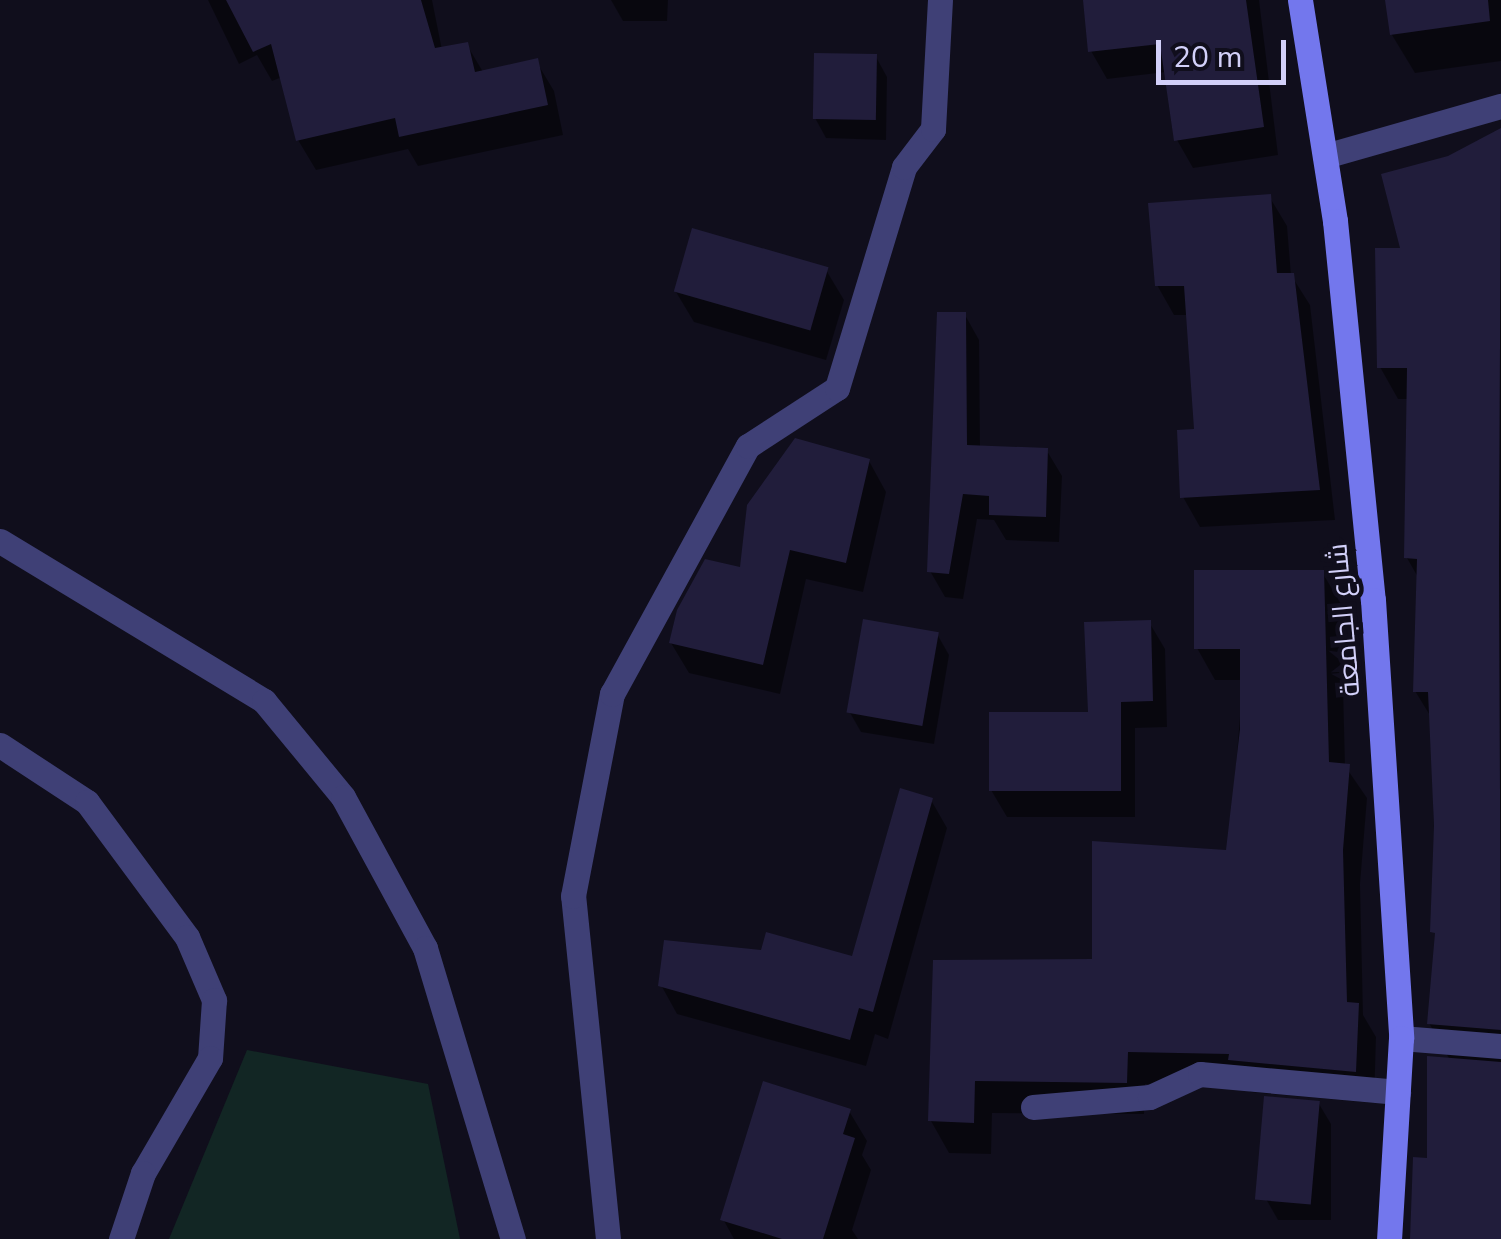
<!DOCTYPE html>
<html>
<head>
<meta charset="utf-8">
<style>
  body { margin:0 }
  #map { position:relative; width:1501px; height:1239px; overflow:hidden; background:#100e1c; font-family:"Nunito Sans",Cairo,sans-serif }
  div>[style] { position:absolute }
  .green>* { inset:0; background:#122624 }
  .shadow>* { inset:0; background:#0007 }
  .building>* { inset:0; background:#211d3b; transform-origin:0 0 }
  .street>* { height:25px; margin:-12.5px; padding:0 12.5px; transform-origin:12.5px; border-radius:12.5px; background:#3f4076 }
  .secondary>* { height:25px; margin:-12.5px; padding:0 12.5px; transform-origin:12.5px; border-radius:12.5px; background:#7377ed }
  span { translate:-50% -50%; white-space:nowrap; text-align:center; line-height:1.15; -webkit-text-stroke:9px #100e1c; paint-order:stroke }
  .street-label { font-size:28px; color:#d2d0f9 }
  .scale { position:absolute; left:1156px; top:40px; width:130px; height:45px; box-sizing:border-box; border:5px solid #d2d0f9; border-top:0; padding-left:12px; font-size:30px; line-height:35px; white-space:nowrap; color:#d2d0f9; -webkit-text-stroke:8px #100e1c; paint-order:stroke }
</style>
</head>
<body>
<div id="map">
  <div class="green">
    <i style="clip-path:polygon(247px 1050px,428px 1084px,460px 1239px,169px 1239px)"></i>
  </div>
  <div class="shadow">
    <i style="clip-path:polygon(208px 0,432px 0,442px 50px,467px 45px,483px 72px,536px 61px,554px 91px,563px 135px,418px 166px,408px 149px,316px 170px,298px 140px,282px 77px,272px 81px,257px 55px,239px 64px)"></i>
    <i style="clip-path:polygon(611px 0,668px 0,667px 21px,623px 21px)"></i>
    <i style="clip-path:polygon(1086px 0,1259px 0,1278px 155px,1193px 168px,1177px 140px,1166px 72px,1107px 79px,1091px 51px)"></i>
    <i style="clip-path:polygon(1387px 0,1501px 0,1501px 61px,1415px 73px,1392px 35px)"></i>
    <i style="clip-path:polygon(876px 57px,887px 77px,886px 140px,826px 138px,815px 118px)"></i>
    <i style="clip-path:polygon(1495px 133px,1501px 143px,1501px 1239px,1413px 1239px,1450px 1060px,1429px 1023px,1437px 940px,1431px 717px,1415px 691px,1419px 579px,1407px 558px,1409px 399px,1398px 399px,1380px 367px,1403px 250px,1449px 158px)"></i>
    <i style="clip-path:polygon(1269px 196px,1287px 226px,1291px 275px,1310px 305px,1335px 520px,1200px 527px,1183px 497px,1196px 432px,1189px 315px,1174px 315px,1157px 285px)"></i>
    <i style="clip-path:polygon(826px 270px,844px 300px,826px 360px,694px 322px,676px 292px)"></i>
    <i style="clip-path:polygon(965px 315px,979px 340px,980px 448px,1047px 451px,1062px 476px,1059px 542px,1006px 540px,994px 520px,977px 519px,963px 599px,945px 597px,930px 571px)"></i>
    <i style="clip-path:polygon(869px 461px,886px 492px,863px 592px,806px 579px,780px 694px,689px 673px,671px 643px,743px 570px)"></i>
    <i style="clip-path:polygon(1322px 572px,1341px 604px,1345px 766px,1367px 798px,1360px 884px,1363px 1015px,1376px 1037px,1374px 1103px,1250px 1092px,1246px 1085px,1145px 1084px,1144px 1114px,992px 1113px,991px 1154px,949px 1153px,931px 1121px,1094px 961px,1229px 853px,1243px 680px,1215px 680px,1197px 648px)"></i>
    <i style="clip-path:polygon(1149px 622px,1165px 649px,1167px 727px,1135px 728px,1135px 817px,1007px 817px,991px 790px,1090px 714px)"></i>
    <i style="clip-path:polygon(937px 634px,949px 655px,934px 744px,861px 732px,849px 711px)"></i>
    <i style="clip-path:polygon(931px 800px,947px 828px,888px 1039px,875px 1034px,866px 1066px,677px 1014px,661px 985px,854px 959px)"></i>
    <i style="clip-path:polygon(1319px 1104px,1331px 1124px,1331px 1220px,1278px 1220px,1266px 1199px)"></i>
    <i style="clip-path:polygon(849px 1111px,867px 1141px,862px 1155px,871px 1170px,852px 1230px,858px 1239px,734px 1239px,723px 1219px)"></i>
  </div>
  <div class="building">
    <i style="clip-path:polygon(226px 0,421px 0,435px 48px,468px 42px,475px 72px,538px 58px,548px 105px,399px 137px,395px 118px,296px 141px,271px 44px,253px 52px)"></i>
    <i style="clip-path:polygon(1083px 0,1246px 0,1264px 127px,1174px 141px,1160px 44px,1088px 52px)"></i>
    <i style="clip-path:polygon(1385px 0,1488px 0,1490px 21px,1390px 35px)"></i>
    <i style="left:814px;top:53px;width:63px;height:66px;rotate:1deg"></i>
    <i style="clip-path:polygon(1501px 128px,1499px 560px,1501px 1030px,1427px 1024px,1435px 933px,1430px 932px,1434px 826px,1428px 692px,1413px 692px,1417px 559px,1404px 558px,1407px 368px,1377px 368px,1375px 248px,1400px 248px,1381px 174px,1448px 156px)"></i>
    <i style="clip-path:polygon(1271px 194px,1277px 273px,1294px 273px,1320px 490px,1180px 498px,1177px 430px,1194px 429px,1184px 286px,1155px 286px,1148px 203px)"></i>
    <i style="left:692px;top:228px;width:142px;height:66px;rotate:16deg"></i>
    <i style="clip-path:polygon(937px 312px,966px 312px,967px 445px,1048px 448px,1046px 517px,989px 515px,989px 496px,963px 494px,949px 574px,927px 572px)"></i>
    <i style="clip-path:polygon(795px 438px,870px 459px,846px 563px,790px 550px,763px 665px,669px 643px,677px 610px,705px 559px,740px 567px,747px 505px)"></i>
    <i style="clip-path:polygon(1194px 570px,1324px 570px,1329px 762px,1350px 764px,1343px 850px,1347px 1002px,1359px 1003px,1356px 1072px,1228px 1060px,1229px 1054px,1128px 1052px,1127px 1083px,975px 1081px,974px 1123px,928px 1121px,933px 960px,1092px 959px,1092px 841px,1226px 850px,1240px 729px,1240px 649px,1194px 649px)"></i>
    <i style="left:863px;top:619px;width:77px;height:95px;rotate:10deg"></i>
    <i style="clip-path:polygon(1151px 620px,1153px 701px,1121px 702px,1121px 791px,989px 791px,989px 712px,1088px 712px,1084px 622px)"></i>
    <i style="clip-path:polygon(900px 788px,933px 798px,873px 1012px,859px 1008px,850px 1040px,658px 986px,664px 940px,761px 950px,766px 932px,852px 956px)"></i>
    <i style="clip-path:polygon(1427px 1056px,1501px 1062px,1501px 1239px,1410px 1239px,1413px 1157px,1427px 1158px)"></i>
    <i style="clip-path:polygon(763px 1081px,851px 1109px,843px 1134px,855px 1138px,823px 1239px,782px 1239px,720px 1220px)"></i>
    <i style="left:1264px;top:1096px;width:56px;height:104px;rotate:5deg"></i>
  </div>
  <div class="street">
    <i style="left:1325px;top:156px;width:183px;rotate:-15.9deg"></i>
    <i style="left:0;top:541px;width:309px;rotate:31.2deg"></i>
    <i style="left:264px;top:701px;width:124px;rotate:50.5deg"></i>
    <i style="left:343px;top:797px;width:172px;rotate:61.5deg"></i>
    <i style="left:425px;top:948px;width:304px;rotate:73.2deg"></i>
    <i style="left:0;top:745px;width:104px;rotate:33.2deg"></i>
    <i style="left:87px;top:802px;width:168px;rotate:53.5deg"></i>
    <i style="left:187px;top:937px;width:69px;rotate:66.8deg"></i>
    <i style="left:214px;top:1000px;width:58px;rotate:93.9deg"></i>
    <i style="left:210px;top:1058px;width:133px;rotate:120.2deg"></i>
    <i style="left:143px;top:1173px;width:70px;rotate:108.4deg"></i>
    <i style="left:1401px;top:1038px;width:100px;rotate:4.6deg"></i>
    <i style="left:1033px;top:1107px;width:117px;rotate:-4.9deg"></i>
    <i style="left:1150px;top:1097px;width:55px;rotate:-24.7deg"></i>
    <i style="left:1200px;top:1074px;width:199px;rotate:5.2deg"></i>
    <i style="left:608px;top:1239px;width:345px;rotate:-95.8deg"></i>
    <i style="left:573px;top:896px;width:206px;rotate:-79.1deg"></i>
    <i style="left:612px;top:694px;width:283px;rotate:-61.3deg"></i>
    <i style="left:748px;top:446px;width:106px;rotate:-33.1deg"></i>
    <i style="left:837px;top:388px;width:231px;rotate:-73.1deg"></i>
    <i style="left:904px;top:167px;width:48px;rotate:-52.7deg"></i>
    <i style="left:933px;top:129px;width:129px;rotate:-86.9deg"></i>
  </div>
  <div class="secondary">
    <i style="left:1300px;top:0;width:224px;rotate:81deg"></i>
    <i style="left:1335px;top:221px;width:381px;rotate:84.3deg"></i>
    <i style="left:1373px;top:600px;width:439px;rotate:86.3deg"></i>
    <i style="left:1401px;top:1038px;width:201px;rotate:93.4deg"></i>
  </div>
  <div class="street-label">
    <span style="left:1344px;top:620px;rotate:-95deg">شارع الجامعة</span>
  </div>
  <div class="scale">20 m</div>
</div>
</body>
</html>
